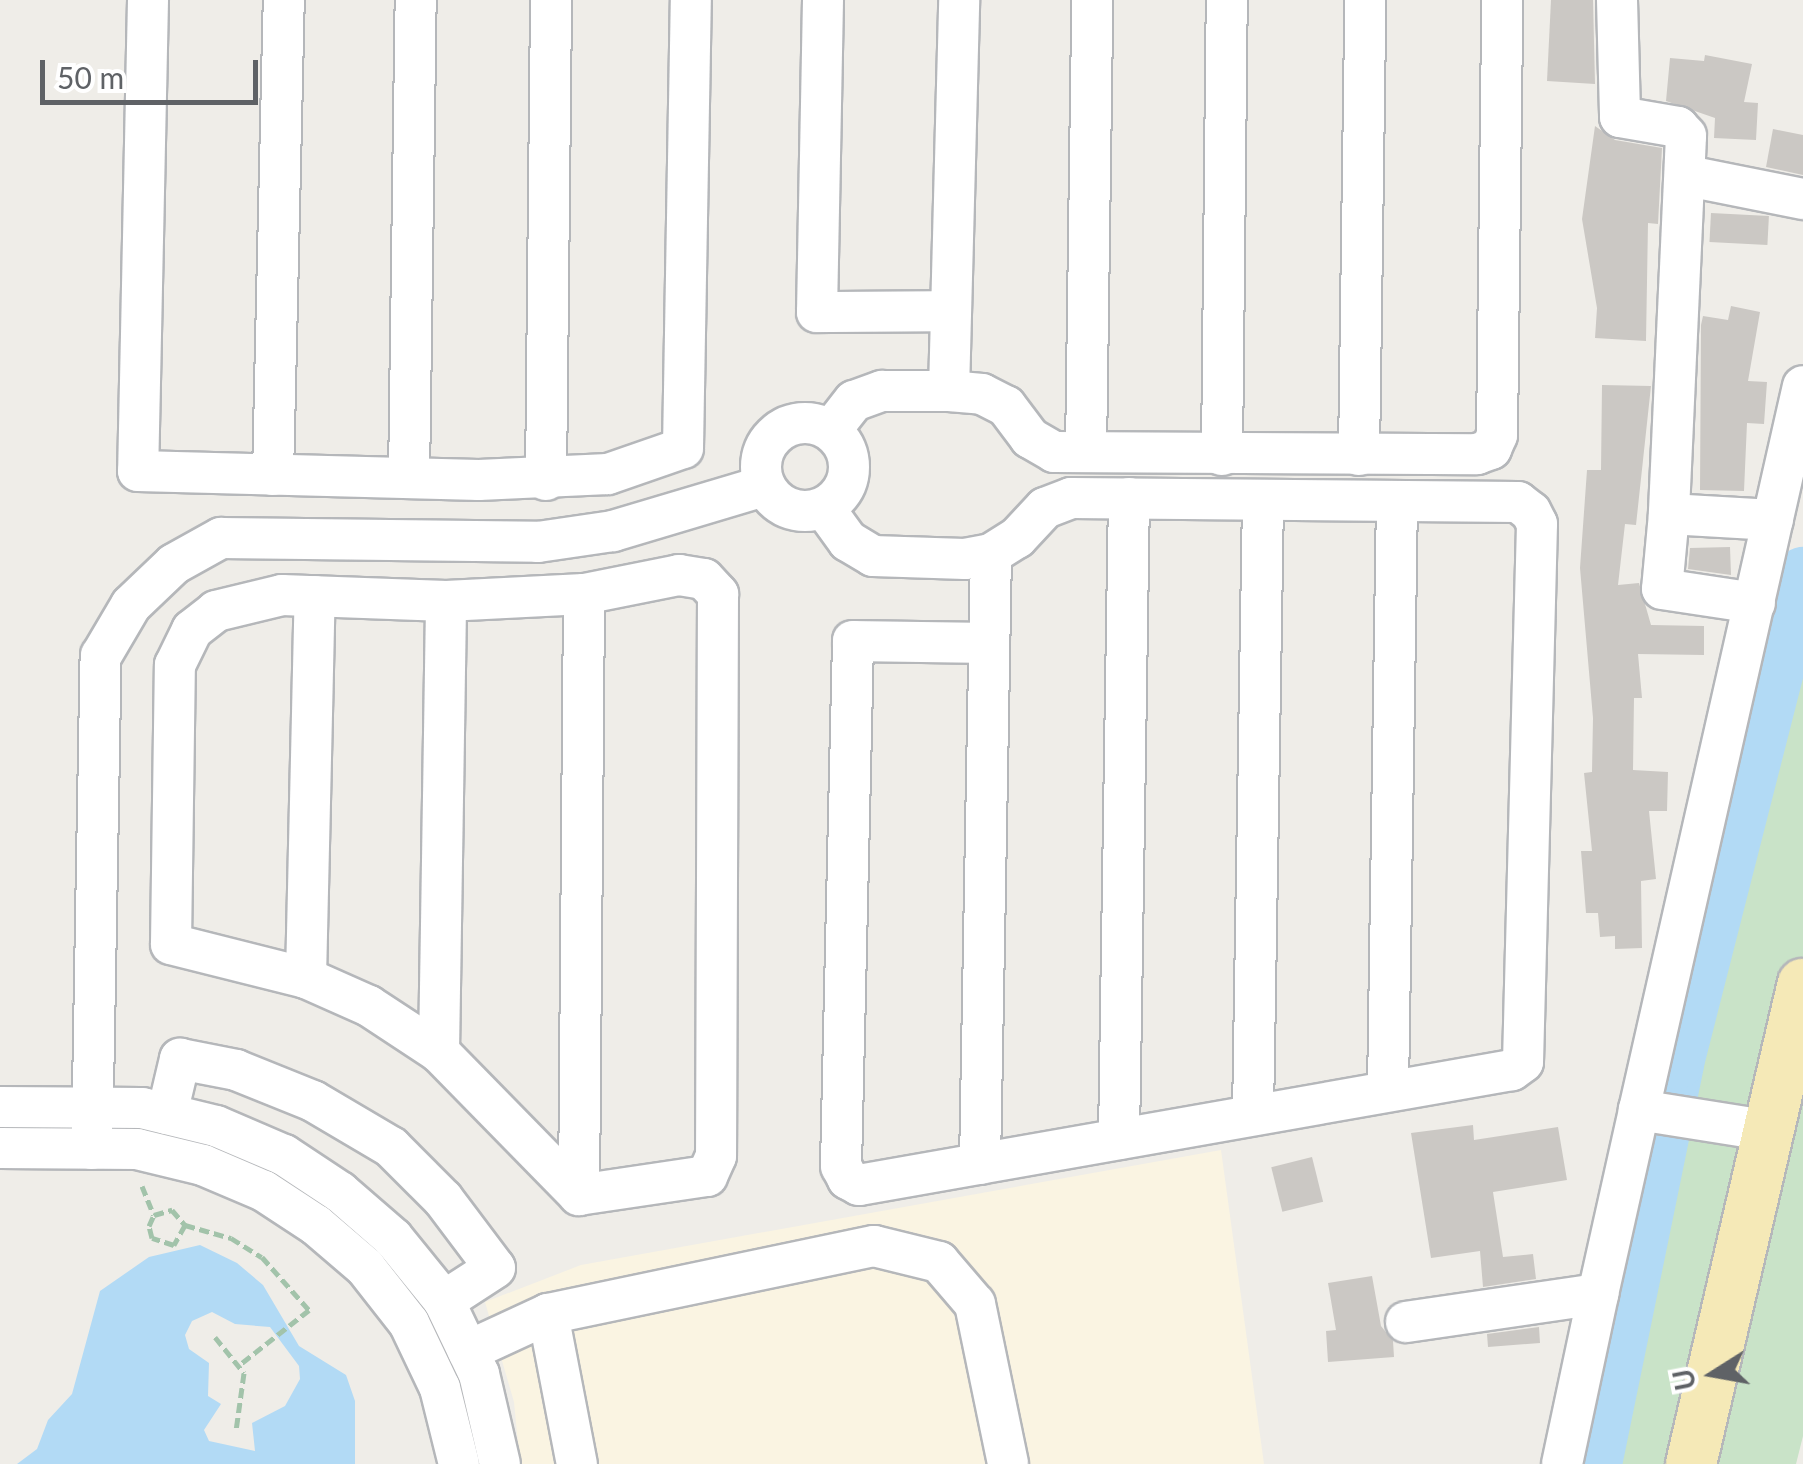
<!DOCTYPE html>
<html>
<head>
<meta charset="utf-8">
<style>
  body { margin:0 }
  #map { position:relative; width:1803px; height:1464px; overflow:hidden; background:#efede8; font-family:Lato,sans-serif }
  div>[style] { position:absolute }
  .commercial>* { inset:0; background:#faf4e2 }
  .green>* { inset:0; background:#c9e3c8 }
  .water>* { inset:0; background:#b2daf5 }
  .river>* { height:52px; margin:-26px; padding:0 26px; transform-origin:26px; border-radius:26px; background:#b2daf5 }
  .building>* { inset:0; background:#cbc8c4; transform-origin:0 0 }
  .path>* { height:5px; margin-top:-2.5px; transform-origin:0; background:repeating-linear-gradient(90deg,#a2c3aa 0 10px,transparent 0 15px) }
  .roads { filter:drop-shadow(2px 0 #b5b7ba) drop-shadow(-2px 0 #b5b7ba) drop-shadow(0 2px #b5b7ba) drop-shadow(0 -2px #b5b7ba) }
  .minor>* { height:40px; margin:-20px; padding:0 20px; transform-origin:20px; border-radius:20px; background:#fff }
  .minor>.ring { margin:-20px; padding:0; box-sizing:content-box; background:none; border:40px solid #fff; border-radius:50% }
  .major>* { height:50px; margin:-25px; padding:0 25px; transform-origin:25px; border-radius:25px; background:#f5e9b7 }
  span { translate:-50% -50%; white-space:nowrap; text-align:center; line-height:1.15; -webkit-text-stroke:8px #fff; paint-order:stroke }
  .north { position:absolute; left:1663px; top:1324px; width:100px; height:100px; -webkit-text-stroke:8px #fff; paint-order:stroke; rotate:259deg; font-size:28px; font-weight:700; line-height:40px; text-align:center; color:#5f6266 }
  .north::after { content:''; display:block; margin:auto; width:35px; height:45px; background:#5f6266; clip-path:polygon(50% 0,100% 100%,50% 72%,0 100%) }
  .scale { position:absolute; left:40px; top:60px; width:218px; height:45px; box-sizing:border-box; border:5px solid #5f6266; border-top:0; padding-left:12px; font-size:30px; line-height:35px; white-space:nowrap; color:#5f6266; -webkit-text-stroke:8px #fff; paint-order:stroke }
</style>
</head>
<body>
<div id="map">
  <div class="commercial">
    <i style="clip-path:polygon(1221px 1150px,1264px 1464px,520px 1464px,514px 1402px,485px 1302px,581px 1265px)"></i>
  </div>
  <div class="green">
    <i style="clip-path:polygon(1803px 607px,1803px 1436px,1796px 1464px,1609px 1464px)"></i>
  </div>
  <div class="water">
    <i style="clip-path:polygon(evenodd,200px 1245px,237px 1263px,263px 1285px,299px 1346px,346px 1375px,355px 1401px,355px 1464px,17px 1464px,37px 1449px,48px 1420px,72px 1394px,100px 1291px,149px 1257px,200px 1245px,212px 1312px,235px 1324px,270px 1327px,299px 1366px,300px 1379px,285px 1406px,252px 1423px,255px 1451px,209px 1441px,204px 1430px,221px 1404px,208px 1396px,209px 1363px,189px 1349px,185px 1335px,192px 1321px,212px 1312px)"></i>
  </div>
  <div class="river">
    <i style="left:1596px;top:1464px;width:409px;rotate:-78.4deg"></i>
    <i style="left:1678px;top:1063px;width:506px;rotate:-75.69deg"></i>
  </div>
  <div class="building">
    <i style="clip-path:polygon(1551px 0,1593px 0,1595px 84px,1547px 81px)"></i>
    <i style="clip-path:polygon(1705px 55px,1752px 64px,1744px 102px,1758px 103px,1756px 140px,1714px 138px,1715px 118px,1666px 101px,1670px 58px,1704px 61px)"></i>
    <i style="clip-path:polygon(1595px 126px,1615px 140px,1662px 148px,1658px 224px,1648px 223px,1646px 341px,1595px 338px,1597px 308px,1582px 219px)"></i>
    <i style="clip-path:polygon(1773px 129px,1803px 135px,1803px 175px,1766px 167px)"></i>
    <i style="left:1711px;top:213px;width:58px;height:29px;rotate:3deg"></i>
    <i style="clip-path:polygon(1731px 306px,1760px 312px,1748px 381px,1767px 382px,1764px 424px,1747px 423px,1744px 491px,1700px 490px,1701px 325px,1703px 316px,1728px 320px)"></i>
    <i style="clip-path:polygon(1602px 385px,1651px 386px,1636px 525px,1625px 524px,1618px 585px,1639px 583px,1651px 625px,1704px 626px,1704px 655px,1638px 654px,1642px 698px,1634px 698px,1633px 770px,1668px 772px,1667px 811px,1649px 811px,1656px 879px,1641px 881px,1642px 948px,1615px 949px,1615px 936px,1600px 937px,1598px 913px,1586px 913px,1581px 851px,1592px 851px,1584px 773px,1592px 772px,1593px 718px,1580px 568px,1587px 470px,1601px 470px)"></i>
    <i style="clip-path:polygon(1730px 547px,1731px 575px,1688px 569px,1690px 548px)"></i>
    <i style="clip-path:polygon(1473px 1125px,1474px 1140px,1558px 1127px,1567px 1180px,1493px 1192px,1503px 1257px,1533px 1254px,1536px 1279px,1483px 1287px,1480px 1251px,1431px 1258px,1411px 1133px)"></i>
    <i style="left:1312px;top:1157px;width:46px;height:42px;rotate:76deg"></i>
    <i style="clip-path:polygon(1372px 1276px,1381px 1326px,1393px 1341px,1394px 1357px,1328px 1362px,1326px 1331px,1336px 1330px,1328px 1283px)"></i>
    <i style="clip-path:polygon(1539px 1327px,1540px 1343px,1488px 1347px,1487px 1334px)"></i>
  </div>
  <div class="path">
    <i style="left:142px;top:1186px;width:31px;rotate:68deg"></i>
    <i style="left:185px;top:1225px;width:23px;rotate:119deg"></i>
    <i style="left:174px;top:1245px;width:23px;rotate:-162deg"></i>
    <i style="left:152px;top:1238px;width:12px;rotate:-104deg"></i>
    <i style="left:149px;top:1226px;width:12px;rotate:-66deg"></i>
    <i style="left:154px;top:1215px;width:19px;rotate:-16deg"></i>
    <i style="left:172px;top:1210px;width:20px;rotate:49deg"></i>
    <i style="left:185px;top:1225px;width:48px;rotate:15.8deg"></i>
    <i style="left:231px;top:1238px;width:36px;rotate:32deg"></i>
    <i style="left:262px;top:1257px;width:71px;rotate:48.4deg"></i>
    <i style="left:309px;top:1310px;width:90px;rotate:141.7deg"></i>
    <i style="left:215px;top:1337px;width:46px;rotate:51.1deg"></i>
    <i style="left:244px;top:1373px;width:59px;rotate:97.9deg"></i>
  </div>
  <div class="roads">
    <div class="minor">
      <i style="left:148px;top:0;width:471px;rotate:91.2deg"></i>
      <i style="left:138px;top:471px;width:341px;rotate:1.5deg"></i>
      <i style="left:479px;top:480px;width:129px;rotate:-2.7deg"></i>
      <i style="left:608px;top:474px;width:79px;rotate:-19.1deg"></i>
      <i style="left:683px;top:448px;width:448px;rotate:-89deg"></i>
      <i style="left:823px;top:0;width:312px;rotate:91.1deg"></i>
      <i style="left:817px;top:312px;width:134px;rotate:-0.4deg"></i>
      <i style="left:1617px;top:0;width:117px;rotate:88.5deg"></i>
      <i style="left:1620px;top:117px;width:59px;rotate:9.8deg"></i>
      <i style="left:1678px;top:127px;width:12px;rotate:48deg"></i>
      <i style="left:1686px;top:136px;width:378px;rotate:92.6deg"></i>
      <i style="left:1669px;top:514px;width:104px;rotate:3.3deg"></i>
      <i style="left:1688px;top:176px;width:117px;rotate:11.3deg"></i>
      <i style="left:949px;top:391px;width:391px;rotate:-88.5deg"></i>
      <i class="ring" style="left:761px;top:423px;width:48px;height:48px"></i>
      <i style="left:831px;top:430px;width:37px;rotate:-52deg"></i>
      <i style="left:854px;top:401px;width:30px;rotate:-20deg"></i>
      <i style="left:882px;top:391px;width:67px"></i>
      <i style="left:949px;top:391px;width:33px;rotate:5deg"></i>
      <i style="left:982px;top:394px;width:27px;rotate:27deg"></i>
      <i style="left:1006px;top:406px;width:40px;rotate:53deg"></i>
      <i style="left:1030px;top:438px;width:28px;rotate:30deg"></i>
      <i style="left:1054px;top:452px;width:423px;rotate:0.3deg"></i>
      <i style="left:1477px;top:454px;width:15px;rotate:-20deg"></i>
      <i style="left:1491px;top:449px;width:15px;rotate:-67deg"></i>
      <i style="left:1497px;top:435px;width:435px;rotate:-89.3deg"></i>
      <i style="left:1086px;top:452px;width:452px;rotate:-89.2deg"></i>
      <i style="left:1222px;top:455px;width:455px;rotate:-89.4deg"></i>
      <i style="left:1359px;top:455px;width:455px;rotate:-89.2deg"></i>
      <i style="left:273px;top:475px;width:475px;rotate:-88.7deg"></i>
      <i style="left:409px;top:478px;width:478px;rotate:-89.2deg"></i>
      <i style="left:546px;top:480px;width:480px;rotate:-89.4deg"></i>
      <i style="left:824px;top:508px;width:41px;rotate:54deg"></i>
      <i style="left:848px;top:541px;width:29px;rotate:31deg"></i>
      <i style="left:873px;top:556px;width:92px;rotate:1.9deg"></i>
      <i style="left:965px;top:559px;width:26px;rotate:-11deg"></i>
      <i style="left:991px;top:554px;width:31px;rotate:-32deg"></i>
      <i style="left:1017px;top:538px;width:41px;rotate:-47deg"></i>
      <i style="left:1045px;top:508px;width:28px;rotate:-21deg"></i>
      <i style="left:1071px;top:498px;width:447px;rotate:0.5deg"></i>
      <i style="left:1518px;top:502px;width:16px;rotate:38deg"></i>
      <i style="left:1531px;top:512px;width:13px;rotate:63deg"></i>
      <i style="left:1537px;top:524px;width:538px;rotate:91.49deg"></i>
      <i style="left:1523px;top:1062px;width:14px;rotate:144deg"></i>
      <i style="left:1512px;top:1070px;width:663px;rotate:170.01deg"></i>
      <i style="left:859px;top:1185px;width:13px;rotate:-151deg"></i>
      <i style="left:848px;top:1179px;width:15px;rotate:-118deg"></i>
      <i style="left:841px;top:1166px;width:525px;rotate:-88.69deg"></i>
      <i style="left:853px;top:641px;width:136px;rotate:0.8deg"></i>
      <i style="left:1669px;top:514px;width:75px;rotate:95.3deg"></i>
      <i style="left:1662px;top:589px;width:94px;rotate:8.6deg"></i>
      <i style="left:679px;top:575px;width:25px;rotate:9deg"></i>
      <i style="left:704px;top:579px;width:21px;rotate:47deg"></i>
      <i style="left:718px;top:594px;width:562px;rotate:90.2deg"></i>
      <i style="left:716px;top:1156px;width:22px;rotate:114deg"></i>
      <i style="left:707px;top:1176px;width:129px;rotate:171.6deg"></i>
      <i style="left:579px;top:1195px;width:200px;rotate:-134.4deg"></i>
      <i style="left:439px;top:1052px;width:84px;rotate:-146.7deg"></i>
      <i style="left:369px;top:1006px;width:69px;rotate:-156deg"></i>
      <i style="left:306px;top:978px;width:139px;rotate:-165.9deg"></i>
      <i style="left:171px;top:944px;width:279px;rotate:-89.2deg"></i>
      <i style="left:175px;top:665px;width:39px;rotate:-64deg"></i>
      <i style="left:192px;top:630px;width:31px;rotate:-38deg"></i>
      <i style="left:216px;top:611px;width:68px;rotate:-13.6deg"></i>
      <i style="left:282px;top:595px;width:164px;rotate:2.1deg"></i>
      <i style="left:446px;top:601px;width:138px;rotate:-2.9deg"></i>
      <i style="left:584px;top:594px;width:97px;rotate:-11.3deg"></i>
      <i style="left:306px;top:978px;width:382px;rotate:-88.7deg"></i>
      <i style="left:439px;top:1052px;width:451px;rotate:-89.1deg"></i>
      <i style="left:1388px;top:1091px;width:590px;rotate:-89.13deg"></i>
      <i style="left:0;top:1107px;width:142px;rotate:0.4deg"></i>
      <i style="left:142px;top:1108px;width:76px;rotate:13.7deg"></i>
      <i style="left:216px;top:1126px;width:74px;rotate:23.1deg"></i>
      <i style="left:284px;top:1155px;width:67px;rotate:33.5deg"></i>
      <i style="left:340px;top:1192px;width:70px;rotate:41deg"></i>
      <i style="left:393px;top:1238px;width:81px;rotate:51deg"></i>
      <i style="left:444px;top:1301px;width:81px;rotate:64.4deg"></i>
      <i style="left:479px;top:1374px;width:92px;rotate:76.9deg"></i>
      <i style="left:167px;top:1114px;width:57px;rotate:-76.7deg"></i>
      <i style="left:180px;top:1059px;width:57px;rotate:11.1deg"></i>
      <i style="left:236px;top:1070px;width:83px;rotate:21.9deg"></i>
      <i style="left:313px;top:1101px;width:91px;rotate:30.5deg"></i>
      <i style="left:391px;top:1147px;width:74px;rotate:45deg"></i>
      <i style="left:443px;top:1199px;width:86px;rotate:53deg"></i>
      <i style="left:495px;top:1268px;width:61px;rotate:147.1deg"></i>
      <i style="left:1253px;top:1115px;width:615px;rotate:-89.07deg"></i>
      <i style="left:1771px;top:1131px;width:134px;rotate:-171deg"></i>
      <i style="left:1639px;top:1110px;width:742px;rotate:-77.24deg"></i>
      <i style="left:1119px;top:1139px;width:641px;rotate:-89.11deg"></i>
      <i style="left:0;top:1148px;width:137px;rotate:0.4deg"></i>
      <i style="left:137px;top:1149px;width:68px;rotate:13.6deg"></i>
      <i style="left:203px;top:1165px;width:66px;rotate:23.1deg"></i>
      <i style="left:264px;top:1191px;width:62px;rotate:33.2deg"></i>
      <i style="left:316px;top:1225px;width:65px;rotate:40.6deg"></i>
      <i style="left:365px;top:1267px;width:71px;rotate:51.8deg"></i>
      <i style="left:409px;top:1323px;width:72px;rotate:64.5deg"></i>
      <i style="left:440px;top:1388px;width:78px;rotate:76deg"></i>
      <i style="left:92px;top:1149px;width:493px;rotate:-89deg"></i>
      <i style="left:101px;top:656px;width:59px;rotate:-59.5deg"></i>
      <i style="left:131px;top:605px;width:59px;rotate:-43.6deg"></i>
      <i style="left:174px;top:564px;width:54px;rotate:-29deg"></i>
      <i style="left:221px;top:538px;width:317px;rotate:0.7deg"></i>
      <i style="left:538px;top:542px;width:76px;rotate:-8.3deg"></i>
      <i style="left:613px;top:531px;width:158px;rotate:-16.6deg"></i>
      <i style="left:980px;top:1164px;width:610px;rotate:-88.97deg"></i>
      <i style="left:579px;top:1195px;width:601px;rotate:-89.52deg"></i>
      <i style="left:548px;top:1314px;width:153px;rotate:79.1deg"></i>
      <i style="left:1406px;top:1322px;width:194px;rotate:-8.3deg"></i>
      <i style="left:1598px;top:1294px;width:189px;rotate:-77.4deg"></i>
      <i style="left:468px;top:1351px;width:88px;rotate:-24.8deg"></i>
      <i style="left:548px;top:1314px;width:333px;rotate:-11.8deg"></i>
      <i style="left:874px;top:1246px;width:67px;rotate:13.8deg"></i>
      <i style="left:939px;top:1262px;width:55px;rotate:49.4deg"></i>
      <i style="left:975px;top:1304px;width:163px;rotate:78.3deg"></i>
      <i style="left:1562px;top:1464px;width:174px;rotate:-78deg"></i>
    </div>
    <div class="major">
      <i style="left:1691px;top:1464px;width:493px;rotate:-76.9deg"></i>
    </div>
  </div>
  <div class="north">U</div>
  <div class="scale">50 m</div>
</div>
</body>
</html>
